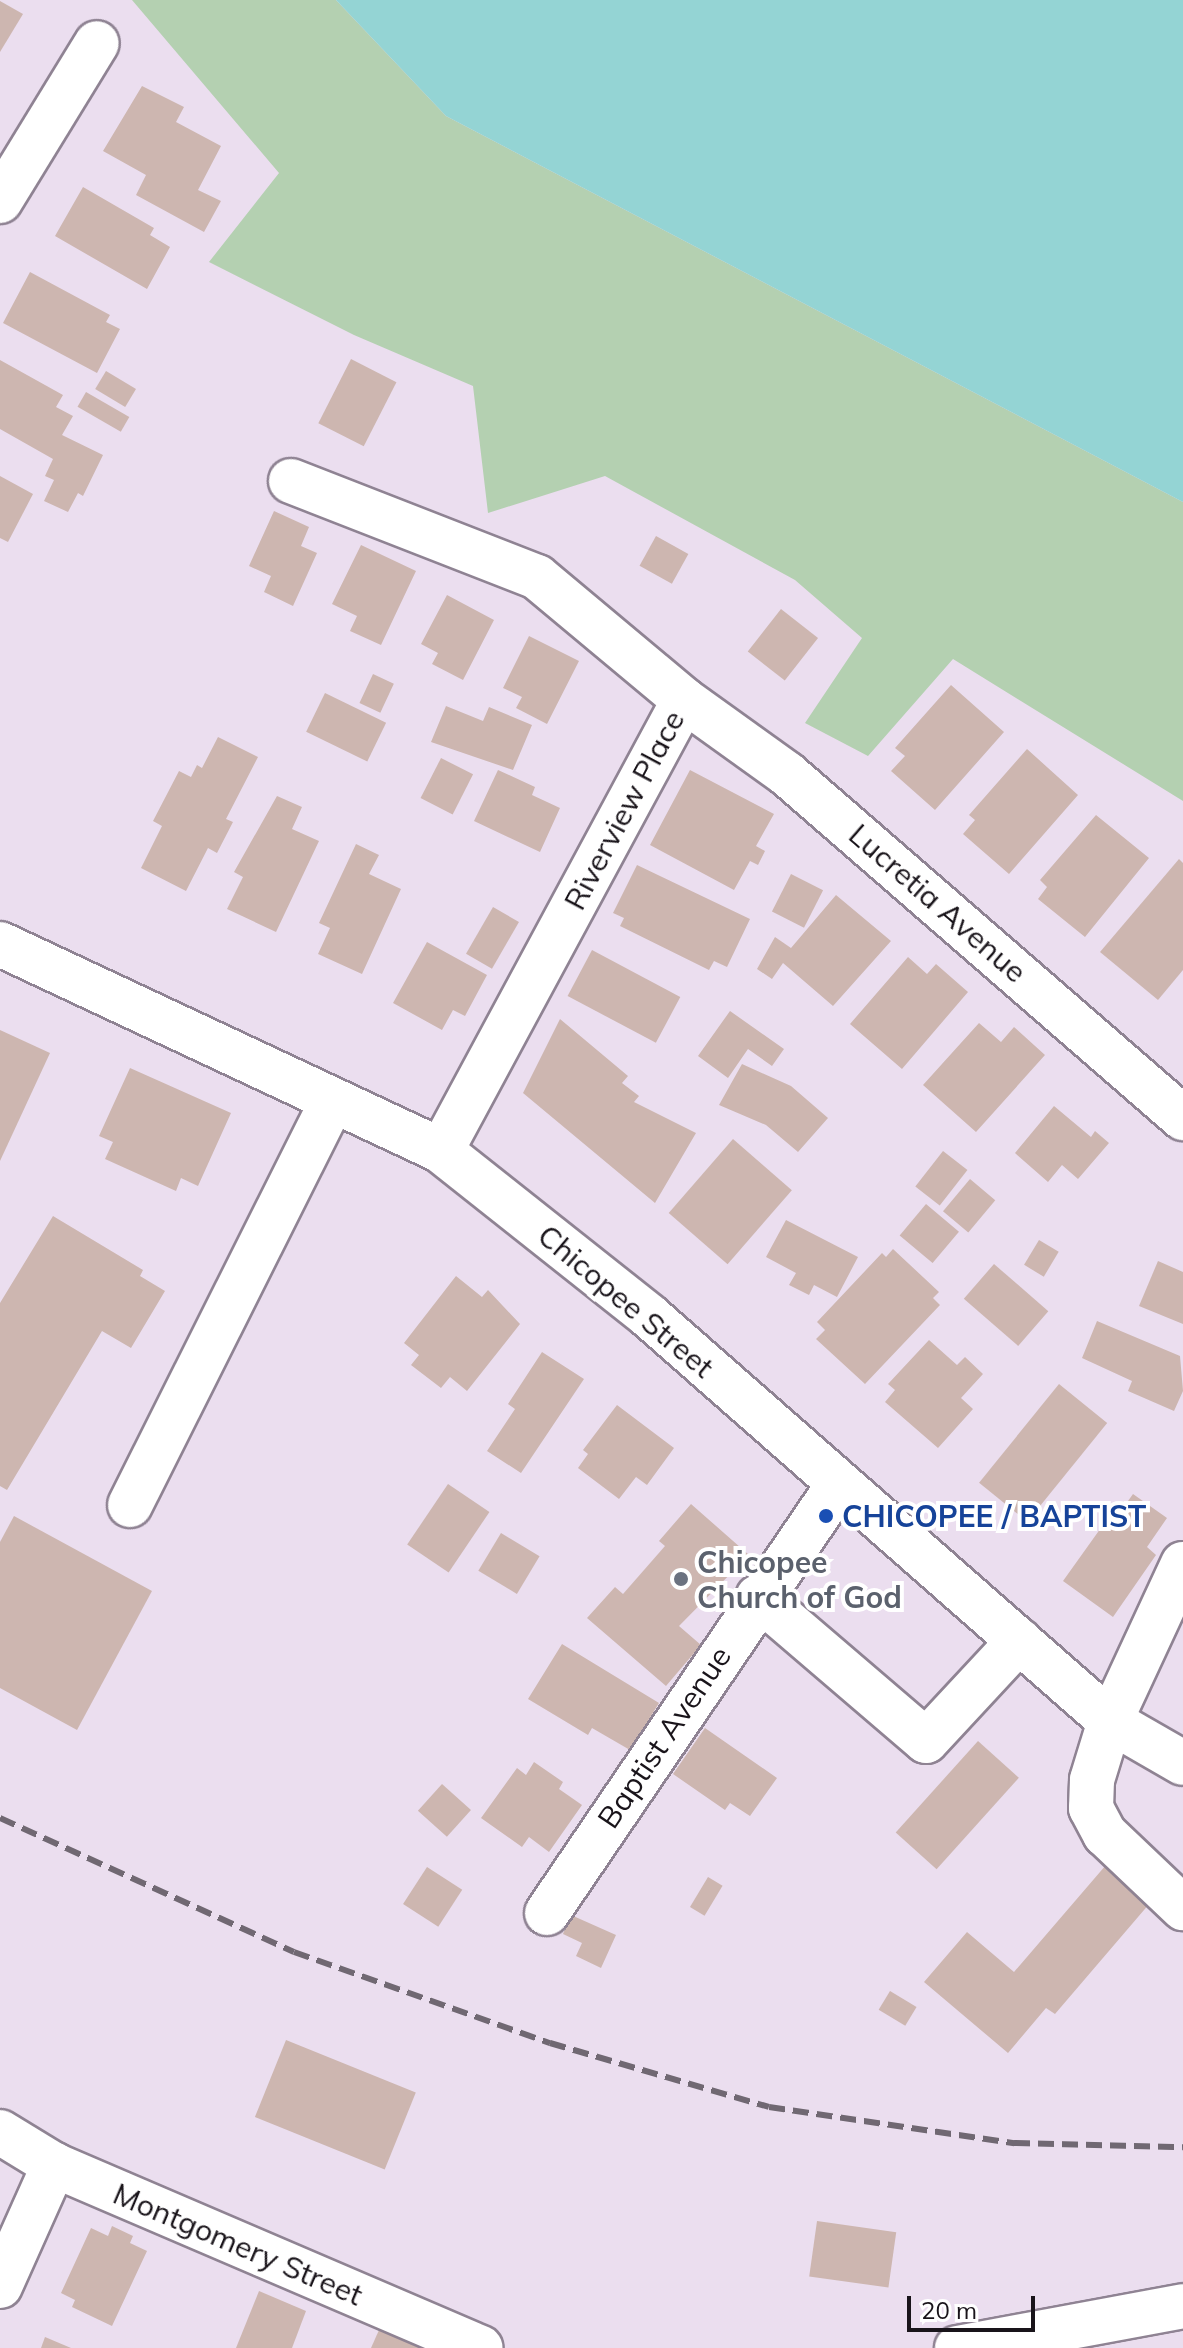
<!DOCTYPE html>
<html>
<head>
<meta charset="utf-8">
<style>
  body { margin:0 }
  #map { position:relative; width:1183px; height:2348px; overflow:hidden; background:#ebdeef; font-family:Mulish,sans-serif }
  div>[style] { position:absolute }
  .green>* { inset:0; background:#b4d0b1 }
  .water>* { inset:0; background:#94d4d4 }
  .building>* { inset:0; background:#cdb6b0; transform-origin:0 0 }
  .roads { filter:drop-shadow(2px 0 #8f8393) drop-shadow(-2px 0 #8f8393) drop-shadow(0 2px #8f8393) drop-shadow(0 -2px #8f8393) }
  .minor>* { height:44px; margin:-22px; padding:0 22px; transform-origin:22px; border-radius:22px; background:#fff }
  .major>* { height:44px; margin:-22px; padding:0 22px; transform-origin:22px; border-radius:22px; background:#fff }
  .rail>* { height:6px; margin-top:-3px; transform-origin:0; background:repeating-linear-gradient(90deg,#706872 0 16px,transparent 0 24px) }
  .dots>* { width:22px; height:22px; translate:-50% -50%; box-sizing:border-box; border:4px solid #fff; border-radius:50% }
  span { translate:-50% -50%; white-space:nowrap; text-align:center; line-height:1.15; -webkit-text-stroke:8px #fff; paint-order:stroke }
  .street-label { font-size:30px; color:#19141a }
  .transit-label { font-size:30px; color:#164399; font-weight:700 }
  .left { translate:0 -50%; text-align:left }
  .worship-label { font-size:30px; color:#5b616d; font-weight:700 }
  .scale { position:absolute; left:907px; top:2296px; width:128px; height:36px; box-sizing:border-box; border:4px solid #19141a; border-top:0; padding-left:10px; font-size:24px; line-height:28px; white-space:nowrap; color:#19141a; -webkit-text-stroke:6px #fff; paint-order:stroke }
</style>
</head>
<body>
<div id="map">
  <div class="green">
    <i style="clip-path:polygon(132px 0,336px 0,446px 116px,1183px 502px,1183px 801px,953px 659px,868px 756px,805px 723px,862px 638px,795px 580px,605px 476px,488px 513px,473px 386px,354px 335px,209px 262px,279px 173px)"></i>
  </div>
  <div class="water">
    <i style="clip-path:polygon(336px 0,1183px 0,1183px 502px,446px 116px)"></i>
  </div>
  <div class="building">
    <i style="clip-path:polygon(0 1px,23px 14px,0 52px)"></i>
    <i style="clip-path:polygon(142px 86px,184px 107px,176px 122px,221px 146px,198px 190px,221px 201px,204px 232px,136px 195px,146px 175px,103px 151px)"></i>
    <i style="clip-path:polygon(83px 187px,154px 228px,150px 235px,170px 247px,147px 289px,55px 236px)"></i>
    <i style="clip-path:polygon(30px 272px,110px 315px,106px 322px,120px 329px,97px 373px,3px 323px)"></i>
    <i style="left:351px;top:359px;width:51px;height:72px;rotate:27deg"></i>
    <i style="clip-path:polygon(0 360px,63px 395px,56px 407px,73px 416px,62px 435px,103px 455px,83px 496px,78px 493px,68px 512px,44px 501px,54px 480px,45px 476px,53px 459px,0 429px)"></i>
    <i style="left:106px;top:371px;width:35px;height:21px;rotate:31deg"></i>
    <i style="left:86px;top:392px;width:50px;height:17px;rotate:30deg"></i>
    <i style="clip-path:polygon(0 476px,33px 494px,8px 542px,0 538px)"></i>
    <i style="clip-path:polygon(274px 511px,309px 527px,301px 546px,317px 553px,293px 606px,264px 592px,271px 576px,249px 566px)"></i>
    <i style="left:656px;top:536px;width:37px;height:34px;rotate:29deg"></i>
    <i style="clip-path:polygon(361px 545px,416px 571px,381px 645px,350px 631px,357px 616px,332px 604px)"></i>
    <i style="clip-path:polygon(447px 595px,494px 620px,463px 680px,432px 664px,438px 653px,421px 644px)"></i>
    <i style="left:781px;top:609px;width:47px;height:54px;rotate:38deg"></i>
    <i style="clip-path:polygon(529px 636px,579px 661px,547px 724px,516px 708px,522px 697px,503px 688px)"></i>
    <i style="left:373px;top:674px;width:23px;height:32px;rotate:25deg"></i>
    <i style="clip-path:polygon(951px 685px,1004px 732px,935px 810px,891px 771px,905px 756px,895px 748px)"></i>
    <i style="left:325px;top:693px;width:68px;height:43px;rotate:26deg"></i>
    <i style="clip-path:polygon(446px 706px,483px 721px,489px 707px,532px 725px,513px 770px,431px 742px)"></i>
    <i style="clip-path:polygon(218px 737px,258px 757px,226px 819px,233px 822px,217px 853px,208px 848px,186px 891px,141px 868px,162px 826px,153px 821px,179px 771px,191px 777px,197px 765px,202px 768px)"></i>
    <i style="clip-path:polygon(1027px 749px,1078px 795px,1009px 874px,963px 834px,975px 820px,969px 815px)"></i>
    <i style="left:441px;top:758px;width:36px;height:45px;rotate:27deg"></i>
    <i style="clip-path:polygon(498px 770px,535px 787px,532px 795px,560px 808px,540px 852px,474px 821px)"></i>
    <i style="clip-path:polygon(690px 770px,774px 814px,756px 846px,765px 851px,758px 865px,750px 861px,734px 890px,650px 845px)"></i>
    <i style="clip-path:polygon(277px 796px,302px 807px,292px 829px,319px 841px,276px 932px,227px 909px,243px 877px,234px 872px)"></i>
    <i style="clip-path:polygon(1096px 815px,1149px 858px,1085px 937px,1038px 899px,1047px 887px,1040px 880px)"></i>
    <i style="clip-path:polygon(356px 844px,379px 855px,369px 874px,401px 889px,362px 974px,318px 954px,330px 928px,319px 923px)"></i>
    <i style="clip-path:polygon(1179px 859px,1183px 863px,1183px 970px,1158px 1000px,1100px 952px)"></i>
    <i style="clip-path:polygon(637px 865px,750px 919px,727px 967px,714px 961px,709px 970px,620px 926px,624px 918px,613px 913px)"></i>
    <i style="left:791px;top:874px;width:36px;height:42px;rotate:27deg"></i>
    <i style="clip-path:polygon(836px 895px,891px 941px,833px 1006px,783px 963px,772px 979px,757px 969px,775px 937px,791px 948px)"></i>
    <i style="left:493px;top:907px;width:30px;height:54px;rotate:30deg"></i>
    <i style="clip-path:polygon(427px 942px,487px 975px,465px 1016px,453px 1010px,442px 1030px,393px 1003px)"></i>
    <i style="left:592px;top:950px;width:100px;height:52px;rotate:28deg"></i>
    <i style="clip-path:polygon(908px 957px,927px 974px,936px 964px,968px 992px,902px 1069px,850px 1024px)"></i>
    <i style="clip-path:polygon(730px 1011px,784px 1049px,772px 1066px,748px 1049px,728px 1078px,698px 1056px)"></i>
    <i style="clip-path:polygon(560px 1019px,628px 1076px,622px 1083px,639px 1096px,634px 1102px,696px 1133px,655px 1203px,523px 1093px)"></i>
    <i style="clip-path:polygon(979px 1023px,1001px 1042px,1014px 1027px,1045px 1055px,976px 1132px,923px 1085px)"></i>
    <i style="clip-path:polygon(0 1030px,50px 1053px,0 1161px)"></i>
    <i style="clip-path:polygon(742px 1064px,791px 1086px,828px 1118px,798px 1152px,766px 1125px,719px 1105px)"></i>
    <i style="clip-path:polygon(130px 1068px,231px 1113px,198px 1186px,181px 1178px,176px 1191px,105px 1159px,113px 1142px,99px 1136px)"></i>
    <i style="clip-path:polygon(1054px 1106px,1091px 1137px,1095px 1131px,1109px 1143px,1078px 1179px,1062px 1165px,1048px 1182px,1015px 1153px)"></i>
    <i style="left:733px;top:1139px;width:78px;height:98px;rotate:41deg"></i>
    <i style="left:943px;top:1151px;width:31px;height:45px;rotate:38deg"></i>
    <i style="left:970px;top:1179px;width:33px;height:42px;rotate:40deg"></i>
    <i style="left:926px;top:1204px;width:43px;height:41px;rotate:40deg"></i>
    <i style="clip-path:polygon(53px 1216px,143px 1270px,140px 1276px,165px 1291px,131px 1348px,102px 1331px,7px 1490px,0 1486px,0 1303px)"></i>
    <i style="clip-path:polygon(786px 1220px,858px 1257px,837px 1297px,814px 1285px,809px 1295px,789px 1285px,796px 1273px,766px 1257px)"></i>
    <i style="left:1039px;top:1240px;width:23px;height:29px;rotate:31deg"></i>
    <i style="clip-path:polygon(893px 1249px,939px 1292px,933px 1298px,940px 1305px,865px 1384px,816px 1339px,825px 1330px,817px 1322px,882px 1253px,886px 1257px)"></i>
    <i style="clip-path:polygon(1158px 1261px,1183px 1272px,1183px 1324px,1139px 1306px)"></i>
    <i style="left:994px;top:1264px;width:72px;height:46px;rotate:41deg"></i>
    <i style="clip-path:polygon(456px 1276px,482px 1297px,488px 1290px,520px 1324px,467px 1391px,450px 1377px,441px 1388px,411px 1365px,419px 1355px,404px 1343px)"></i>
    <i style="clip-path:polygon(1097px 1321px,1180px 1356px,1183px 1391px,1174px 1411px,1128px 1391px,1132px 1381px,1082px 1358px)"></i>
    <i style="clip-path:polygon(929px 1340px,957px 1365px,965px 1357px,983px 1374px,961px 1398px,973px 1409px,938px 1448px,885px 1402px,895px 1390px,888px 1384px)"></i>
    <i style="clip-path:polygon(542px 1352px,584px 1379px,521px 1473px,487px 1451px,515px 1409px,508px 1404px)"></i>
    <i style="left:1059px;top:1384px;width:62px;height:127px;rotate:39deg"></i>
    <i style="clip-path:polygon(617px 1405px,674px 1448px,647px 1485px,636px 1477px,619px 1499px,578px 1468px,588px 1454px,583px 1450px)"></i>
    <i style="left:448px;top:1484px;width:50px;height:73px;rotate:34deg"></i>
    <i style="clip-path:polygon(1133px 1494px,1167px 1518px,1147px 1547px,1156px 1555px,1113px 1617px,1063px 1581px,1108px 1518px,1113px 1522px)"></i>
    <i style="clip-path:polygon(691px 1504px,749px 1555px,679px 1626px,701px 1645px,666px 1686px,587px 1618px,615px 1587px,623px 1594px,665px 1546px,659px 1541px)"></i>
    <i style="clip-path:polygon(14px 1516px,152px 1591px,77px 1730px,0 1688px,0 1542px)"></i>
    <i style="left:501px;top:1533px;width:45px;height:44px;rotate:31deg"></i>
    <i style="clip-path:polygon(562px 1644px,659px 1703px,630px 1750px,592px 1728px,588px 1735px,528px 1699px)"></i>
    <i style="clip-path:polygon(705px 1728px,777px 1778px,750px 1816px,730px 1803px,725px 1810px,673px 1774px)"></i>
    <i style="left:978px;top:1741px;width:55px;height:123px;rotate:42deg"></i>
    <i style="clip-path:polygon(534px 1762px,563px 1782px,559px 1789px,582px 1805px,549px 1852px,529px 1837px,522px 1847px,481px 1818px,517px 1768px,526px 1775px)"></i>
    <i style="left:442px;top:1784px;width:39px;height:36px;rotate:42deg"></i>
    <i style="clip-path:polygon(1106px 1865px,1150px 1903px,1055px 2014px,1046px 2008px,1008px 2053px,924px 1982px,967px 1932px,1014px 1972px)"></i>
    <i style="left:427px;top:1867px;width:42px;height:44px;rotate:33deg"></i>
    <i style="left:708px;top:1877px;width:17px;height:35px;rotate:31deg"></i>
    <i style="clip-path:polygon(571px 1915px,616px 1935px,601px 1968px,576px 1956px,582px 1943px,563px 1934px)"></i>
    <i style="left:890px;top:1991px;width:31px;height:22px;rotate:31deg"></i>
    <i style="left:286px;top:2040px;width:140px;height:83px;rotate:22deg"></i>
    <i style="left:817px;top:2221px;width:80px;height:56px;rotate:8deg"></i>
    <i style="clip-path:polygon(112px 2226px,133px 2236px,130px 2243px,147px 2251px,112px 2326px,72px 2307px,75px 2300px,61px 2293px,91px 2228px,108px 2236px)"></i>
    <i style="clip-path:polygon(259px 2291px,306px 2311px,292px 2348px,236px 2348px)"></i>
    <i style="clip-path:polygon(379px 2330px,420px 2348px,371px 2348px)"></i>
    <i style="clip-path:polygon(45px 2337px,71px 2348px,41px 2348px)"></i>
  </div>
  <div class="roads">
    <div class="minor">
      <i style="left:0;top:201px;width:185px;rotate:-58.5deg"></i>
      <i style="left:291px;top:481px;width:264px;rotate:21.3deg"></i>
      <i style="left:537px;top:577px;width:192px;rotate:39.9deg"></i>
      <i style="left:684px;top:700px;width:512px;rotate:118.32deg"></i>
      <i style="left:684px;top:700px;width:127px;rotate:35.7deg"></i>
      <i style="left:787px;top:774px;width:525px;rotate:40.98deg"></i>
      <i style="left:130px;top:1505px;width:452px;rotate:-63.4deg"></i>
      <i style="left:1183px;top:1564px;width:173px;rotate:114.9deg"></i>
      <i style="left:1110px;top:1721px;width:62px;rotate:107deg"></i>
      <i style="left:1092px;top:1780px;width:28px;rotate:92deg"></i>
      <i style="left:1091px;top:1808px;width:30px;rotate:62deg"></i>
      <i style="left:1105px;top:1834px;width:108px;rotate:43.5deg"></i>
      <i style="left:758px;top:1597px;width:221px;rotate:40.6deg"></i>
      <i style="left:926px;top:1741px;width:137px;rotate:-47.1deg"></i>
      <i style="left:547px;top:1913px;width:519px;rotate:-55.76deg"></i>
      <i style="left:0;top:2132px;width:63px;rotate:31.4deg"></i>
      <i style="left:54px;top:2165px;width:464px;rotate:23.2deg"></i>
      <i style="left:0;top:2286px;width:133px;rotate:-65.9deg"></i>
      <i style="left:957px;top:2348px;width:230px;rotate:-10.5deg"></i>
    </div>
    <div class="major">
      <i style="left:0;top:944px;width:487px;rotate:25.1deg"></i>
      <i style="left:441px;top:1151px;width:265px;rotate:38.4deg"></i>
      <i style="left:649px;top:1316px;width:614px;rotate:41.3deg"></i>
      <i style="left:1110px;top:1721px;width:84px;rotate:29.9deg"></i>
    </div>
  </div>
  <div class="rail">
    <i style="left:0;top:1818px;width:323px;rotate:24.5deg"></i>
    <i style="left:294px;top:1952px;width:272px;rotate:19.6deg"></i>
    <i style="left:550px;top:2043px;width:228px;rotate:16.3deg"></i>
    <i style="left:769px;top:2107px;width:248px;rotate:8.4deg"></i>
    <i style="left:1014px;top:2143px;width:169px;rotate:1.4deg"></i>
  </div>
  <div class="dots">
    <i style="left:826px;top:1516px;background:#1a4fb4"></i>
    <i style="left:681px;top:1579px;background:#6b7280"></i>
  </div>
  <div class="street-label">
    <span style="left:624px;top:810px;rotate:-62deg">Riverview Place</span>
    <span style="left:938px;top:903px;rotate:41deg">Lucretia Avenue</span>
    <span style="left:626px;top:1301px;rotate:40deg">Chicopee Street</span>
    <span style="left:664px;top:1737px;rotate:-56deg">Baptist Avenue</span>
    <span style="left:238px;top:2244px;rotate:23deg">Montgomery Street</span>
  </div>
  <div class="transit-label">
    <span class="left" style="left:842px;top:1516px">CHICOPEE / BAPTIST</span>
  </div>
  <div class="worship-label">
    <span class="left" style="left:697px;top:1579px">Chicopee<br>Church of God</span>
  </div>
  <div class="scale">20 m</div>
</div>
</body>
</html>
